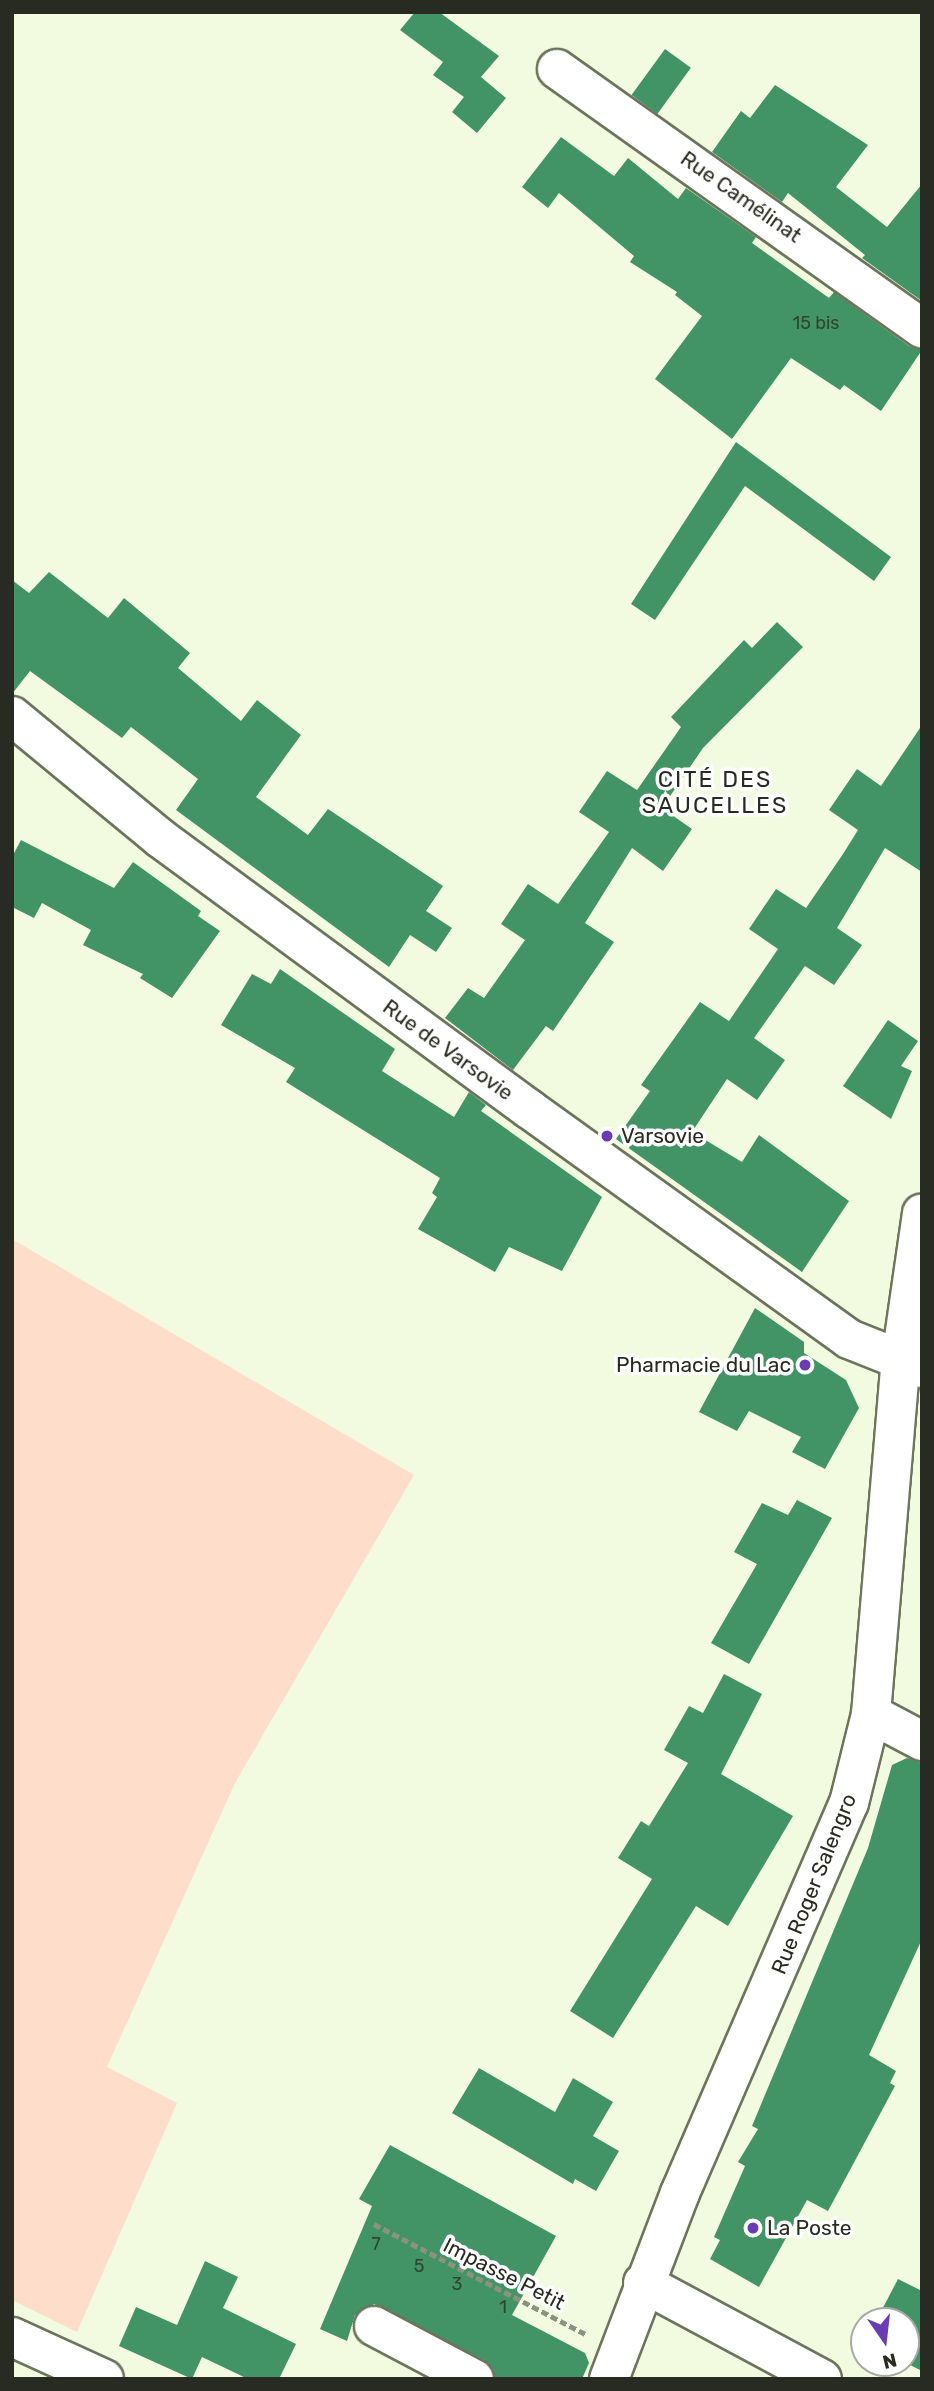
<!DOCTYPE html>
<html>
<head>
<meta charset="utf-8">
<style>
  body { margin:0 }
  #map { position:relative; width:934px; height:2391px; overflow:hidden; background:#f2fbdf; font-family:Rubik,sans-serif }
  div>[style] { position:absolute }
  .green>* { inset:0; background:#feddca }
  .building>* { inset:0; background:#429467; transform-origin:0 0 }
  .path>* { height:4.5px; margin-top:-2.25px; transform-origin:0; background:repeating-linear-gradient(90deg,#8c927f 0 7px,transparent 0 10.5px) }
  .roads { filter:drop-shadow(2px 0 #6c745b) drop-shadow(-2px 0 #6c745b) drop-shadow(0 2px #6c745b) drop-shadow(0 -2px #6c745b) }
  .minor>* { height:38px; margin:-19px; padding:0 19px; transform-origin:19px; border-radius:19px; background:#fff }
  .dots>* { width:19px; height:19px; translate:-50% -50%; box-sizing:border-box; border:4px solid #fff; border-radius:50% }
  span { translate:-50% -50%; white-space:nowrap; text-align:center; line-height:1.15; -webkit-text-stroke:7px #fff; paint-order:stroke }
  .number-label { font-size:18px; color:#2e4532 }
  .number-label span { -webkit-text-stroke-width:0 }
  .street-label { font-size:21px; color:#282b21 }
  .poi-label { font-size:21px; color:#282b21 }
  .left { translate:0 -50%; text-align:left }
  .right { translate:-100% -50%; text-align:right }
  .neighbourhood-label { font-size:23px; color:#282b21; letter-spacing:2px }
  .frame { position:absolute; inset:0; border:14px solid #282b21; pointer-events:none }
  .north { position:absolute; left:850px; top:2307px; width:70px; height:70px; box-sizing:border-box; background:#fff; border:2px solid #a9aaa6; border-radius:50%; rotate:166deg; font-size:19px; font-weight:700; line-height:28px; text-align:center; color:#282b21 }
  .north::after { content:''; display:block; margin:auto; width:24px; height:32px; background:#6a3cb4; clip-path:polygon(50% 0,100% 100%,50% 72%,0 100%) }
</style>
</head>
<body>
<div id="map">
  <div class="green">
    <i style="clip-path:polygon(12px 1239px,414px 1475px,235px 1783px,107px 2067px,177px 2103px,77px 2332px,12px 2300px)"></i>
  </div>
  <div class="building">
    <i style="clip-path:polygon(415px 12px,439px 12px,499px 56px,481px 77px,506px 98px,477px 133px,452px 112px,464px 97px,433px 75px,443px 62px,400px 30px)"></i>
    <i style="left:665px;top:49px;width:32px;height:57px;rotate:36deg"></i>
    <i style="clip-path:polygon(775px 85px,868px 145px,836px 187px,887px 227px,922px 184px,922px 301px,862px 258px,865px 255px,788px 193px,782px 202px,712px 152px,741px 111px,750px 118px)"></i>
    <i style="clip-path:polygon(561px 137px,614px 176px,628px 158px,678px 199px,686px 188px,756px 237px,752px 243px,829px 298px,834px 292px,909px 346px,922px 350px,881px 411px,844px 385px,840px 390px,791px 358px,732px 439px,655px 379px,702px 316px,675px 295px,677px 292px,630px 262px,634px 256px,559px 193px,548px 208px,522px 187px)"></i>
    <i style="clip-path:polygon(736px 442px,891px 557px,874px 581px,745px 486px,655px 620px,631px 604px)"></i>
    <i style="clip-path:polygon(49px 572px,108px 618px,124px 598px,190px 653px,178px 668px,241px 721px,257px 700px,301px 735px,256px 797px,308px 835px,328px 809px,443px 886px,426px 911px,452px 928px,436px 952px,410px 935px,389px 967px,176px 810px,198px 779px,131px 727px,122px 738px,30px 671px,12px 694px,12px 580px,29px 593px)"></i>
    <i style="clip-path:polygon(777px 622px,803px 647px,703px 748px,662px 808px,692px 829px,663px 871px,632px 848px,585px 923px,614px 942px,553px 1031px,546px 1026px,513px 1070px,445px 1018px,468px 988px,484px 998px,525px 940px,501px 924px,528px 884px,558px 904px,609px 832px,579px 812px,607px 771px,637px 790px,681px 727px,671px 717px,744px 640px,752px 648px)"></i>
    <i style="clip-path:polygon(922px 725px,922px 872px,885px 848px,837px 928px,862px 945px,834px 985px,805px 966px,754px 1038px,785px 1060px,757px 1100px,727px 1079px,692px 1132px,742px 1162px,759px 1135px,849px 1201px,802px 1272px,616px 1139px,650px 1091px,641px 1085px,700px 1002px,729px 1021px,778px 949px,749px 929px,776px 889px,806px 908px,843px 854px,858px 830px,829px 810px,857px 769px,881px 786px)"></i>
    <i style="clip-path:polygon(21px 840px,114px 888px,133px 862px,201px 911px,198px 916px,220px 931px,172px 998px,140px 978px,143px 974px,83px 945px,91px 930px,42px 903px,34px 918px,12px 907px,12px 857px)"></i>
    <i style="clip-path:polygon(280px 969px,395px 1049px,382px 1071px,454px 1117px,469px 1092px,486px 1105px,481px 1111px,602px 1197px,562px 1271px,509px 1247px,495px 1272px,418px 1229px,437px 1197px,432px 1193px,440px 1178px,286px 1082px,295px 1068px,221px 1025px,252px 974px,271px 984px)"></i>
    <i style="clip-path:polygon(888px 1020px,918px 1041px,901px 1066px,912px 1071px,891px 1119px,843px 1086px)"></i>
    <i style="clip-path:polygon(755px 1308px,804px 1342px,804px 1353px,846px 1380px,859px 1408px,825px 1469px,792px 1452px,801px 1437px,749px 1411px,737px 1431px,699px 1412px)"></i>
    <i style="clip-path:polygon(797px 1500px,832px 1518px,749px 1664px,711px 1643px,757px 1564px,734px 1552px,762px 1503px,788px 1515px)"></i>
    <i style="clip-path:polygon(724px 1674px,762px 1694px,721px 1774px,793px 1816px,728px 1926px,696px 1906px,613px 2038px,570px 2011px,652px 1879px,618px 1858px,641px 1821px,649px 1826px,688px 1763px,664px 1750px,689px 1706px,703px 1713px)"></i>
    <i style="clip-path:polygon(907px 1758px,922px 1763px,922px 1939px,869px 2055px,896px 2071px,890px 2083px,895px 2086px,828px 2211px,807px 2200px,759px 2287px,710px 2259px,720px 2240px,714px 2237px,745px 2166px,738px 2162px,758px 2129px,752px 2126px,868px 1848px,892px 1765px)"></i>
    <i style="clip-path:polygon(479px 2068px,555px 2112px,573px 2078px,613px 2102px,593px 2136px,619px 2151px,596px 2191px,575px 2179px,573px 2184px,452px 2113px)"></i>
    <i style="clip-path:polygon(390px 2145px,556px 2236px,512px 2315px,585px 2353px,589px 2363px,582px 2379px,496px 2379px,484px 2360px,374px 2304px,355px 2315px,347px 2341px,320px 2329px,372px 2206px,359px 2199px)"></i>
    <i style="clip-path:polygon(205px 2261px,238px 2277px,223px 2308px,296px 2344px,279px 2379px,248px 2379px,202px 2357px,192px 2379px,119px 2346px,136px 2307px,177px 2325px)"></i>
    <i style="clip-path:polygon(898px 2279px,922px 2291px,922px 2371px,906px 2363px,906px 2321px,876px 2321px)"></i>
  </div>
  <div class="path">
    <i style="left:374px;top:2224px;width:240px;rotate:27.5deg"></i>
  </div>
  <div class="roads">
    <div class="minor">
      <i style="left:557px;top:69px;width:448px;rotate:35.4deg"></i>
      <i style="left:12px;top:716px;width:192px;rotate:39.5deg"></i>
      <i style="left:160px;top:838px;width:458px;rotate:36.3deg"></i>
      <i style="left:529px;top:1109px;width:394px;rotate:35.7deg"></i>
      <i style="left:849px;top:1339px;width:79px;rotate:21.7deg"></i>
      <i style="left:871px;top:1714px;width:58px;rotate:27.9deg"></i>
      <i style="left:643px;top:2283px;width:203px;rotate:28.2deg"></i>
      <i style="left:374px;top:2326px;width:113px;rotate:27.9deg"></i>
      <i style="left:12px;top:2337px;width:101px;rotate:24.5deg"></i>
      <i style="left:609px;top:2379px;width:199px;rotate:-69.1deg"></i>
      <i style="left:680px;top:2193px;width:425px;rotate:-66.6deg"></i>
      <i style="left:849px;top:1803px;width:92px;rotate:-76.1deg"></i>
      <i style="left:871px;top:1714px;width:356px;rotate:-85.2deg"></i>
      <i style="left:901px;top:1359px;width:147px;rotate:-81.8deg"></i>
    </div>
  </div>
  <div class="dots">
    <i style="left:607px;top:1136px;background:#6a3cb4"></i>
    <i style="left:805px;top:1365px;background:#6a3cb4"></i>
    <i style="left:753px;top:2228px;background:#6a3cb4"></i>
  </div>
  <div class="number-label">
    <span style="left:816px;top:323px">15 bis</span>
    <span style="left:376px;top:2244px">7</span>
    <span style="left:419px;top:2266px">5</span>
    <span style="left:457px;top:2284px">3</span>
    <span style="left:503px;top:2307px">1</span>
  </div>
  <div class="street-label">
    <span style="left:741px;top:197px;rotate:35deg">Rue Camélinat</span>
    <span style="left:448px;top:1050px;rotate:36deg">Rue de Varsovie</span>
    <span style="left:814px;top:1884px;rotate:-68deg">Rue Roger Salengro</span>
    <span style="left:504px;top:2274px;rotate:27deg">Impasse Petit</span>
  </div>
  <div class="poi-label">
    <span class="left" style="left:621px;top:1136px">Varsovie</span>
    <span class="right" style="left:791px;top:1365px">Pharmacie du Lac</span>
    <span class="left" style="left:767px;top:2228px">La Poste</span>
  </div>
  <div class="neighbourhood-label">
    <span style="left:715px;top:792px">CITÉ DES<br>SAUCELLES</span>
  </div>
  <div class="frame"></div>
  <div class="north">N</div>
</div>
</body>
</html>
